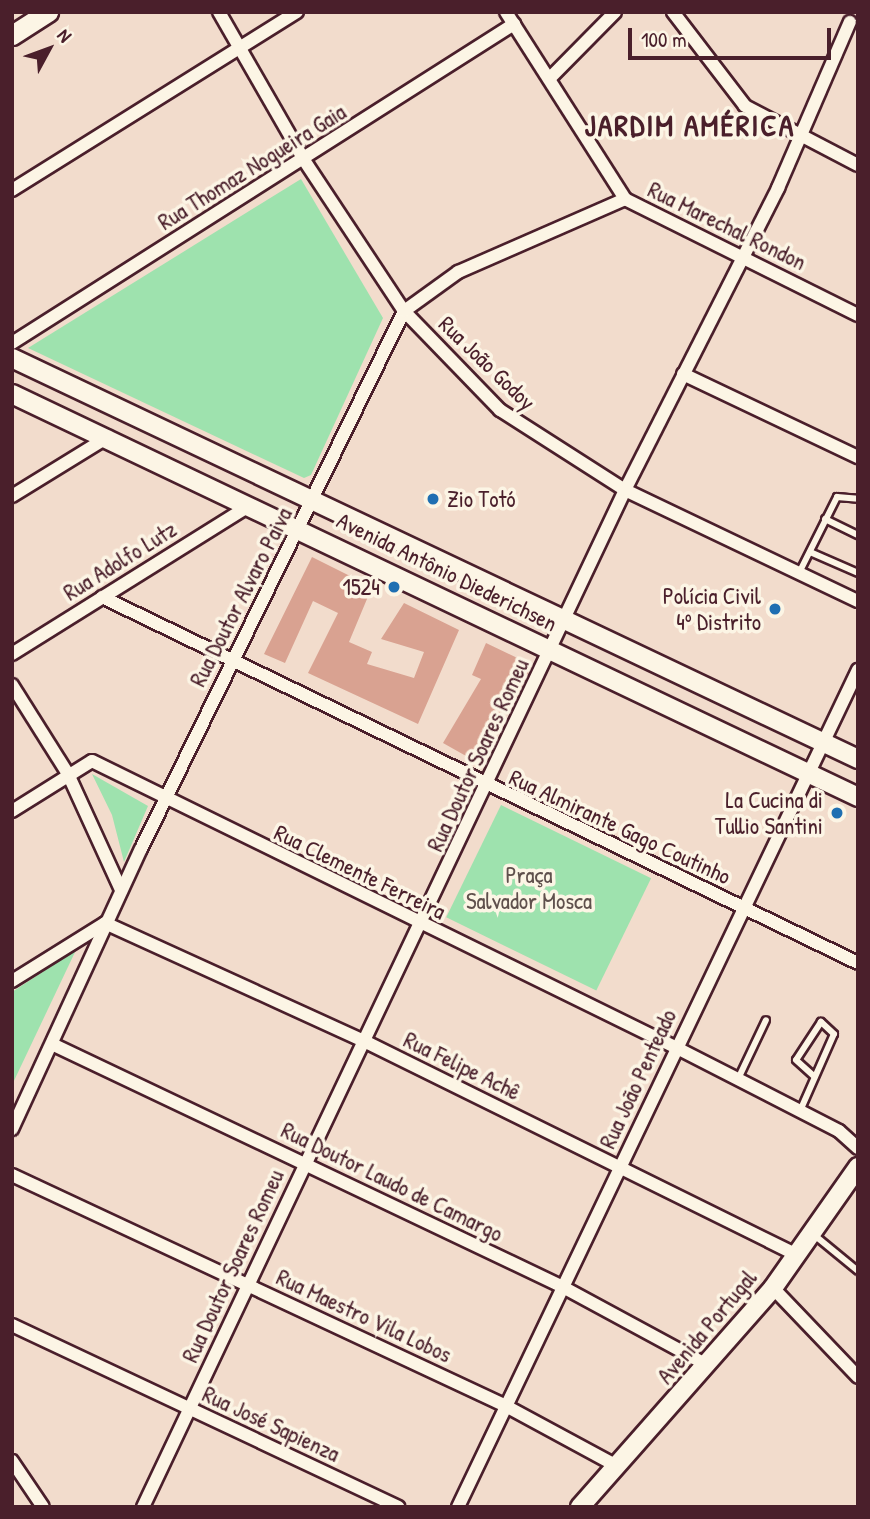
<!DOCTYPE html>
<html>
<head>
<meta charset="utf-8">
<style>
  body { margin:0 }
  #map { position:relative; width:870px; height:1519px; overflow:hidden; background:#f2dccc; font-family:"Patrick Hand",sans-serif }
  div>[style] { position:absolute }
  .green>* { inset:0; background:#9ee2ae; transform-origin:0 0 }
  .building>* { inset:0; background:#d9a291 }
  .roads { filter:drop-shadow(2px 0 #4a1f2b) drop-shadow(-2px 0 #4a1f2b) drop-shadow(0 2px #4a1f2b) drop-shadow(0 -2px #4a1f2b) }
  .service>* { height:6px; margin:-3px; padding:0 3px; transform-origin:3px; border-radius:3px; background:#fcf5e5 }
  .minor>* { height:12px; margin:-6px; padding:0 6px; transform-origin:6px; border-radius:6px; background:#fcf5e5 }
  .secondary>* { height:18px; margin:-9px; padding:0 9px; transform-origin:9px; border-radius:9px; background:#fcf5e5 }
  .primary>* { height:19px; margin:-9.5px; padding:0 9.5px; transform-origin:9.5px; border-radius:9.5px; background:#fcf5e5 }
  .dots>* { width:19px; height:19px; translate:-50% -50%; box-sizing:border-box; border:4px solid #fcf5e5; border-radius:50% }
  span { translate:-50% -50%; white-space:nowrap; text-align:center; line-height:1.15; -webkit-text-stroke:7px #fcf5e5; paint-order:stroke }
  .street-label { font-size:23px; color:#4a1f2b }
  .poi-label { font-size:23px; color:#4a1f2b }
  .left { translate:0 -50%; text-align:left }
  .right { translate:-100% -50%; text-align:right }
  .park-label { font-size:23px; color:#5f504c }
  .district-label { font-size:30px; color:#4a1f2b; font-weight:700; letter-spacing:2px }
  .frame { position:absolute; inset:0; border:14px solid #4a1f2b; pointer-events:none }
  .north { position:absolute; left:14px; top:14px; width:70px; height:70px; -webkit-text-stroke:5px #fcf5e5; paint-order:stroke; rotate:49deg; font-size:19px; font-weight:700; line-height:28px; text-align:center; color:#4a1f2b }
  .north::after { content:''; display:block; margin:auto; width:24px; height:32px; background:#4a1f2b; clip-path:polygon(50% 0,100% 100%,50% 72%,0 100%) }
  .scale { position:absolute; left:628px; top:28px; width:203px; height:32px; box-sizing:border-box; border:4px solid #4a1f2b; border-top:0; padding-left:9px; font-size:21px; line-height:24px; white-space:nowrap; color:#4a1f2b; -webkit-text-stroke:5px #fcf5e5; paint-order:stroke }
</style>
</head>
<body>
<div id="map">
  <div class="green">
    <i style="clip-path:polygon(301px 179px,383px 318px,311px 475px,304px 478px,28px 348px)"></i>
    <i style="clip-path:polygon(92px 774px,148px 806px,124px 862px,112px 815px)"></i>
    <i style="left:501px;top:805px;width:167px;height:125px;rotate:26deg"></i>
    <i style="clip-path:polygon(76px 950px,12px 1085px,12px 992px)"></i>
  </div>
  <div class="building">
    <i style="clip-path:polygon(312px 557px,372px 587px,349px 642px,372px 652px,367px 664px,414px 678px,424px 652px,381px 639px,404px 603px,459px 630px,418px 724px,308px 673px,338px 613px,313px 601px,285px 663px,264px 654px)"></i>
    <i style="clip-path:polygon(486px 643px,532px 665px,517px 697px,509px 694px,482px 765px,443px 743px,481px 679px,472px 675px)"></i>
  </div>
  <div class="roads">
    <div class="service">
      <i style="left:825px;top:519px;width:37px;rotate:26deg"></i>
      <i style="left:810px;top:552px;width:52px;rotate:23.6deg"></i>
      <i style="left:799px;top:573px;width:85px;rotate:-63.4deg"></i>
      <i style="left:837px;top:497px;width:21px;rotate:5deg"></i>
      <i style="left:738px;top:1079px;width:65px;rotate:-64.6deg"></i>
      <i style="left:800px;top:1111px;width:84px;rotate:-66.2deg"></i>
      <i style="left:834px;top:1034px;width:18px;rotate:-137deg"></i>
      <i style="left:821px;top:1022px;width:45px;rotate:123.3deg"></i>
      <i style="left:796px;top:1060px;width:25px;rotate:42deg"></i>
      <i style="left:813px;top:1234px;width:58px;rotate:39.4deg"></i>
    </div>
    <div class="minor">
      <i style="left:219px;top:12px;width:171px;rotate:60.1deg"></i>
      <i style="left:304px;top:160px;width:181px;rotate:56.5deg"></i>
      <i style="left:404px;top:311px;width:138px;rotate:45.9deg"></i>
      <i style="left:500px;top:410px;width:148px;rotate:32.6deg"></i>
      <i style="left:625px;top:490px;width:258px;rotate:25.5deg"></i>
      <i style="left:506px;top:12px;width:222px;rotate:57.5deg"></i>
      <i style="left:625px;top:199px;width:260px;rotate:26.5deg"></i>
      <i style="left:673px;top:12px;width:118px;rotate:52.5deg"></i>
      <i style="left:745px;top:106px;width:127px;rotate:27.6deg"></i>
      <i style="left:551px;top:77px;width:91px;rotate:-45.4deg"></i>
      <i style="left:12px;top:190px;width:336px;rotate:-32deg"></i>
      <i style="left:12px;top:343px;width:595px;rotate:-32.43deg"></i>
      <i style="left:683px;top:374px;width:194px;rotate:25.4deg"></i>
      <i style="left:12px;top:496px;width:113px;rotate:-31.6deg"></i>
      <i style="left:102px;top:597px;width:840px;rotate:25.83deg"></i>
      <i style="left:12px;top:654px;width:281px;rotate:-32deg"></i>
      <i style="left:12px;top:685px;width:105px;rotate:57.8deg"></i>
      <i style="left:68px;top:774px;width:128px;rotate:65.4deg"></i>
      <i style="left:12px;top:811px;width:94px;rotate:-32deg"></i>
      <i style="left:92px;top:761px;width:649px;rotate:26.13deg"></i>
      <i style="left:675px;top:1047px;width:184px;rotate:27.1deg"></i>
      <i style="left:839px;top:1131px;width:25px;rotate:42deg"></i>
      <i style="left:105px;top:923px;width:285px;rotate:24.5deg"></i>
      <i style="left:364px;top:1041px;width:483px;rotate:26.3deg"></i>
      <i style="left:12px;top:981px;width:110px;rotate:-31.9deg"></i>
      <i style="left:54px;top:1045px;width:561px;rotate:25.42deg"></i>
      <i style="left:561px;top:1286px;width:166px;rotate:28.4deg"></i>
      <i style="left:12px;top:1129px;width:308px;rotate:-65.3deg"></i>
      <i style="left:141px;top:849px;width:599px;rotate:-63.95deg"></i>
      <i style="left:404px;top:311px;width:67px;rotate:-35.8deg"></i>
      <i style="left:458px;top:272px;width:182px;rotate:-23.6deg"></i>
      <i style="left:12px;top:1175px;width:543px;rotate:25.06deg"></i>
      <i style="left:504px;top:1405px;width:128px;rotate:28.4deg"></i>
      <i style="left:773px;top:1288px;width:123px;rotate:46.3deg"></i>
      <i style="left:12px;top:1325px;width:427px;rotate:25.2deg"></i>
      <i style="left:12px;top:1461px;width:55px;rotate:56deg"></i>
      <i style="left:143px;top:1507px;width:1125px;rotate:-64.64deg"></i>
      <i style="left:625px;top:490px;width:339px;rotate:-63.1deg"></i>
      <i style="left:778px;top:188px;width:181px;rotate:-66.6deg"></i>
      <i style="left:458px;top:1507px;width:928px;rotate:-64.46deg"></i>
    </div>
    <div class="secondary">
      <i style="left:12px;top:358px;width:936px;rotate:25.36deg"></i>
      <i style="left:12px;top:394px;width:937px;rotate:25.47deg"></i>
      <i style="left:580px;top:1507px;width:292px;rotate:-48.6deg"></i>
      <i style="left:773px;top:1288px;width:148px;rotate:-54.9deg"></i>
    </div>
    <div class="primary">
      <i style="left:12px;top:35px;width:43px;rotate:-32.6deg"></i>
    </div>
  </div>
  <div class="dots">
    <i style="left:433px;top:499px;background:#1f6fb2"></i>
    <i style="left:394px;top:587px;background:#1f6fb2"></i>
    <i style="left:775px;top:609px;background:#1f6fb2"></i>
    <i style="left:837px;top:813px;background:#1f6fb2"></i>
  </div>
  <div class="street-label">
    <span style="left:252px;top:167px;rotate:-32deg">Rua Thomaz Nogueira Gaia</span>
    <span style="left:727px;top:226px;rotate:26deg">Rua Marechal Rondon</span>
    <span style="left:487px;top:363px;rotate:44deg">Rua João Godoy</span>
    <span style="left:120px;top:561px;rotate:-32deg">Rua Adolfo Lutz</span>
    <span style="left:447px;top:572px;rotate:26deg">Avenida Antônio Diederichsen</span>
    <span style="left:241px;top:597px;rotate:-63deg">Rua Doutor Alvaro Paiva</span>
    <span style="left:478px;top:755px;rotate:-65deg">Rua Doutor Soares Romeu</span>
    <span style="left:620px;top:827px;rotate:25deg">Rua Almirante Gago Coutinho</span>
    <span style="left:360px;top:872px;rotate:26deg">Rua Clemente Ferreira</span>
    <span style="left:462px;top:1066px;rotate:26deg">Rua Felipe Achê</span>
    <span style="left:638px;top:1079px;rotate:-65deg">Rua João Penteado</span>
    <span style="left:392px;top:1182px;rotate:26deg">Rua Doutor Laudo de Camargo</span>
    <span style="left:233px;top:1266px;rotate:-65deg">Rua Doutor Soares Romeu</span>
    <span style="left:364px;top:1316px;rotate:25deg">Rua Maestro Vila Lobos</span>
    <span style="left:707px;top:1327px;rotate:-50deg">Avenida Portugal</span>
    <span style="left:271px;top:1424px;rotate:25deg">Rua José Sapienza</span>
  </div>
  <div class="poi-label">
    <span class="left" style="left:447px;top:499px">Zio Totó</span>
    <span class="right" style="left:380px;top:587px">1524</span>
    <span class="right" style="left:761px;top:609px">Polícia Civil<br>4º Distrito</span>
    <span class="right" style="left:823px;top:813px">La Cucina di<br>Tullio Santini</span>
  </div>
  <div class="park-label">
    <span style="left:529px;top:888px">Praça<br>Salvador Mosca</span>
  </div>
  <div class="district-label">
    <span style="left:690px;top:125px">JARDIM AMÉRICA</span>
  </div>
  <div class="frame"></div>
  <div class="north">N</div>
  <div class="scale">100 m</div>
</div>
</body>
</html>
